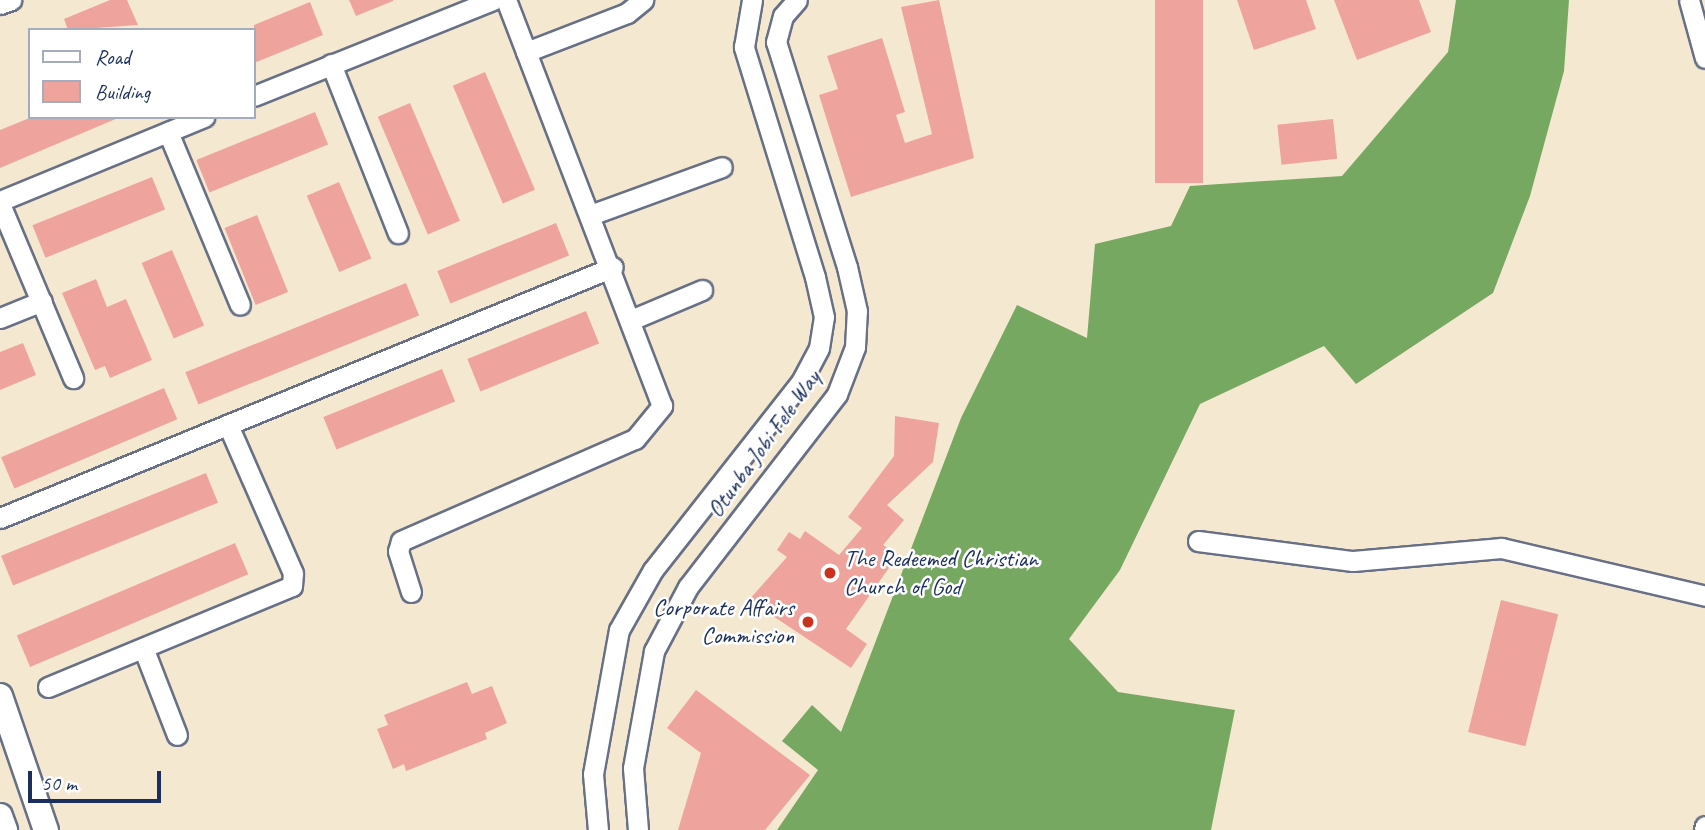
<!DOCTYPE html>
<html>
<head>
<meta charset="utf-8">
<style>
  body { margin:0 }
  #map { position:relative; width:1705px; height:830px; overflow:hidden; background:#f5e8d1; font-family:Caveat,sans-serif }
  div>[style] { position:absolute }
  .forest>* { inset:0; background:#77a862 }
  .building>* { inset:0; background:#eea49d; transform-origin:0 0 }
  .roads { filter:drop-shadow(2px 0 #677086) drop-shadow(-2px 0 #677086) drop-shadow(0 2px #677086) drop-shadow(0 -2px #677086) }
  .minor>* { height:19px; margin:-9.5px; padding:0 9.5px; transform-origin:9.5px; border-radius:9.5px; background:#fff }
  .major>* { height:24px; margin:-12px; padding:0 12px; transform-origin:12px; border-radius:12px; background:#fff }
  .dots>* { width:19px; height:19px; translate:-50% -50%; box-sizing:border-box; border:4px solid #fff; border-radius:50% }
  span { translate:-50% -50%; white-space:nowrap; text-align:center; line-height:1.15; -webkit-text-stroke:5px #fff; paint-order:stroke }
  .street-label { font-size:24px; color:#1b2f5e }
  .poi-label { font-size:24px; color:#1b2f5e }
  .left { translate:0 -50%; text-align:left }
  .right { translate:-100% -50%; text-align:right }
  .legend { position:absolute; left:28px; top:28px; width:228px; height:91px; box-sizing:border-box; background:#fff; border:2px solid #a4acbf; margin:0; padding:9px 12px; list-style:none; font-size:21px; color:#1b2f5e }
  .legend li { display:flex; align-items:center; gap:14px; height:35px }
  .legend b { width:35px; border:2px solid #a4acbf }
  .scale { position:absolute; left:28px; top:771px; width:133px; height:32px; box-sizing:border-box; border:4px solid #1b2f5e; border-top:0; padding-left:9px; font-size:21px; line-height:24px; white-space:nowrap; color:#1b2f5e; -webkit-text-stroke:5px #fff; paint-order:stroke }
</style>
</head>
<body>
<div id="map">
  <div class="forest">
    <i style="clip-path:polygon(1456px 0,1569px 0,1564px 71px,1530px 196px,1493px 293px,1356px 384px,1324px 346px,1200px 404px,1120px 570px,1069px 639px,1118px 692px,1235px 710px,1211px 830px,777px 830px,818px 770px,782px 741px,812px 705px,841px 732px,961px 418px,1017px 305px,1087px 338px,1095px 244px,1171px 226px,1190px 186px,1342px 176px,1448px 52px)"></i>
  </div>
  <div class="building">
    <i style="clip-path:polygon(110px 0,127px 0,138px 25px,68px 30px,64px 19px)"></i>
    <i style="clip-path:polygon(349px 0,393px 0,393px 1px,356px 16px)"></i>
    <i style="clip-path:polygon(939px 0,974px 158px,851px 197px,819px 95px,838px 89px,827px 56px,882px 38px,905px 112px,896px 115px,905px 143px,932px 134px,901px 7px)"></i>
    <i style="left:1155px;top:0;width:48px;height:183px"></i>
    <i style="clip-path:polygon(1237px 0,1306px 0,1316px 29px,1254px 50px)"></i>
    <i style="clip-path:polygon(1334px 0,1419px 0,1431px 32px,1357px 60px)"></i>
    <i style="clip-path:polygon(310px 2px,323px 35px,254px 63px,254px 25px)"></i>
    <i style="left:485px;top:72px;width:128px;height:35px;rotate:67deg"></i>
    <i style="left:410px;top:103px;width:128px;height:35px;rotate:67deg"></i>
    <i style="left:315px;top:112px;width:35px;height:128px;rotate:68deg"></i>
    <i style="clip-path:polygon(32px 117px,118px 117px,118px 118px,0 168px,0 130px)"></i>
    <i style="left:1333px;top:119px;width:40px;height:56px;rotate:84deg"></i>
    <i style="left:152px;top:177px;width:35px;height:129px;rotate:68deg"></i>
    <i style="left:339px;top:182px;width:83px;height:35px;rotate:67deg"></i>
    <i style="left:257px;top:215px;width:83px;height:35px;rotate:68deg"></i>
    <i style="left:556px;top:223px;width:35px;height:128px;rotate:68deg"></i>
    <i style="left:172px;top:250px;width:82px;height:33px;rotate:67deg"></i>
    <i style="clip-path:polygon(96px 279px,107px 307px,126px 299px,152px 360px,110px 378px,105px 366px,95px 370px,62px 293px)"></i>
    <i style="left:406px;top:283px;width:35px;height:238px;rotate:68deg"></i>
    <i style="left:586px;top:311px;width:35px;height:128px;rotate:68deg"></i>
    <i style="clip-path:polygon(23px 343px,36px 375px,0 390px,0 352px)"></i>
    <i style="left:442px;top:369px;width:35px;height:128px;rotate:68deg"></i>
    <i style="left:164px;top:388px;width:34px;height:177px;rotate:67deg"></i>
    <i style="clip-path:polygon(895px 416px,939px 423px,933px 462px,887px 505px,904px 520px,883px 545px,898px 555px,846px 629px,867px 644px,851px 668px,749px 600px,787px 557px,777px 550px,789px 532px,800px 539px,805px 531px,839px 555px,862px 528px,848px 517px,894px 456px)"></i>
    <i style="left:206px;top:473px;width:32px;height:221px;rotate:68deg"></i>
    <i style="left:235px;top:543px;width:34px;height:237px;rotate:67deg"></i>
    <i style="left:1501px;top:600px;width:59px;height:136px;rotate:14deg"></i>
    <i style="clip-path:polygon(467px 682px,472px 694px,492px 686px,507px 723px,485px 733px,487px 739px,406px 771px,404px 764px,393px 769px,377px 729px,388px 725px,384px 715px)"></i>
    <i style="clip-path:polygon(696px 690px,810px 775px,765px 830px,678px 830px,701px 753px,667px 728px)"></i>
  </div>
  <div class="roads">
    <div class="minor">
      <i style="left:1689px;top:0;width:60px;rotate:74.6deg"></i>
      <i style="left:0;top:4px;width:12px;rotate:-20deg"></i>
      <i style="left:526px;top:52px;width:108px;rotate:-21.1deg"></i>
      <i style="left:627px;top:13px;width:21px;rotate:-39deg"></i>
      <i style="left:331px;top:64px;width:182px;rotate:68.4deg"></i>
      <i style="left:254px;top:96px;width:258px;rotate:-21.9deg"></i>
      <i style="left:168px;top:132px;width:187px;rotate:67.4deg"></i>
      <i style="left:0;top:201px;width:221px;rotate:-22.4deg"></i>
      <i style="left:0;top:204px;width:189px;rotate:67.2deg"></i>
      <i style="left:593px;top:214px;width:137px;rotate:-20deg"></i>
      <i style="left:0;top:318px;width:45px;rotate:-22deg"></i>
      <i style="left:633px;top:319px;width:75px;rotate:-22.8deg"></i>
      <i style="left:0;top:518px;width:662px;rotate:-22.27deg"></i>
      <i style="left:1198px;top:541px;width:156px;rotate:7.4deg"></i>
      <i style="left:1353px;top:561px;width:149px;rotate:-5deg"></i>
      <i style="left:1501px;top:548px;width:210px;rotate:13.2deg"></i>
      <i style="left:411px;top:592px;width:43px;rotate:-107.6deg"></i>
      <i style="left:398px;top:551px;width:10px;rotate:-73deg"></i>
      <i style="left:401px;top:541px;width:255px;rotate:-23.6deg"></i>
      <i style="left:635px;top:439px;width:43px;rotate:-50.7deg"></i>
      <i style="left:662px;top:406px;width:435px;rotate:-111deg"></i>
      <i style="left:144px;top:650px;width:91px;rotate:68.8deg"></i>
      <i style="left:48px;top:687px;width:264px;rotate:-22.5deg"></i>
      <i style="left:292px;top:586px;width:13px;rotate:-86deg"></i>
      <i style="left:293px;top:573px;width:162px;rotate:-113.7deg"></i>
      <i style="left:598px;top:830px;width:56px;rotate:-95.1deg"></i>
      <i style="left:593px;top:774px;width:146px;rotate:-79.8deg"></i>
      <i style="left:619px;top:630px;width:69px;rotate:-60.5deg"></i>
      <i style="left:653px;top:570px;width:239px;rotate:-51.8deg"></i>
      <i style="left:801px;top:382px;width:38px;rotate:-62deg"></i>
      <i style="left:819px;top:348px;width:31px;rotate:-81deg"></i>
      <i style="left:824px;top:317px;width:41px;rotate:-102.7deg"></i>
      <i style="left:815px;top:277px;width:241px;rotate:-107.2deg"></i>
      <i style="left:744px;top:47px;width:48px;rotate:-80.3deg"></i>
      <i style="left:638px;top:830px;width:62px;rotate:-94.6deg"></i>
      <i style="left:633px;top:768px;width:119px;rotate:-79.8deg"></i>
      <i style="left:654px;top:651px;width:72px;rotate:-62deg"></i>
      <i style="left:688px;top:587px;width:244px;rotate:-52.3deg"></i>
      <i style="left:837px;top:394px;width:50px;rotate:-69deg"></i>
      <i style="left:855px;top:347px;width:36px;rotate:-87deg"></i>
      <i style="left:857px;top:311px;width:45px;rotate:-102.8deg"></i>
      <i style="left:847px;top:267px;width:236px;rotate:-107.5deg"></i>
      <i style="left:776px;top:42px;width:27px;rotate:-75deg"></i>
      <i style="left:783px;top:16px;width:21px;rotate:-49deg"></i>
      <i style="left:1704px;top:830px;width:4px;rotate:-76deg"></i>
    </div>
    <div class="major">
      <i style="left:0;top:696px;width:142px;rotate:71.1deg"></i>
      <i style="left:0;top:816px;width:15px;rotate:70deg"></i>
    </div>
  </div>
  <div class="dots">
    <i style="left:830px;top:573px;background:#c8321e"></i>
    <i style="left:808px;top:622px;background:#c8321e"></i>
  </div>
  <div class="street-label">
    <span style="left:764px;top:444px;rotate:-54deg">Otunba Jobi Fele Way</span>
  </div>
  <div class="poi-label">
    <span class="left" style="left:844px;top:573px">The Redeemed Christian<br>Church of God</span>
    <span class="right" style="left:794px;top:622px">Corporate Affairs<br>Commission</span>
  </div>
  <ul class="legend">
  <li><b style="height:9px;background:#fff"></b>Road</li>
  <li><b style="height:19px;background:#eea49d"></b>Building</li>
  </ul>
  <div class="scale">50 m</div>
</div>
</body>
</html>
